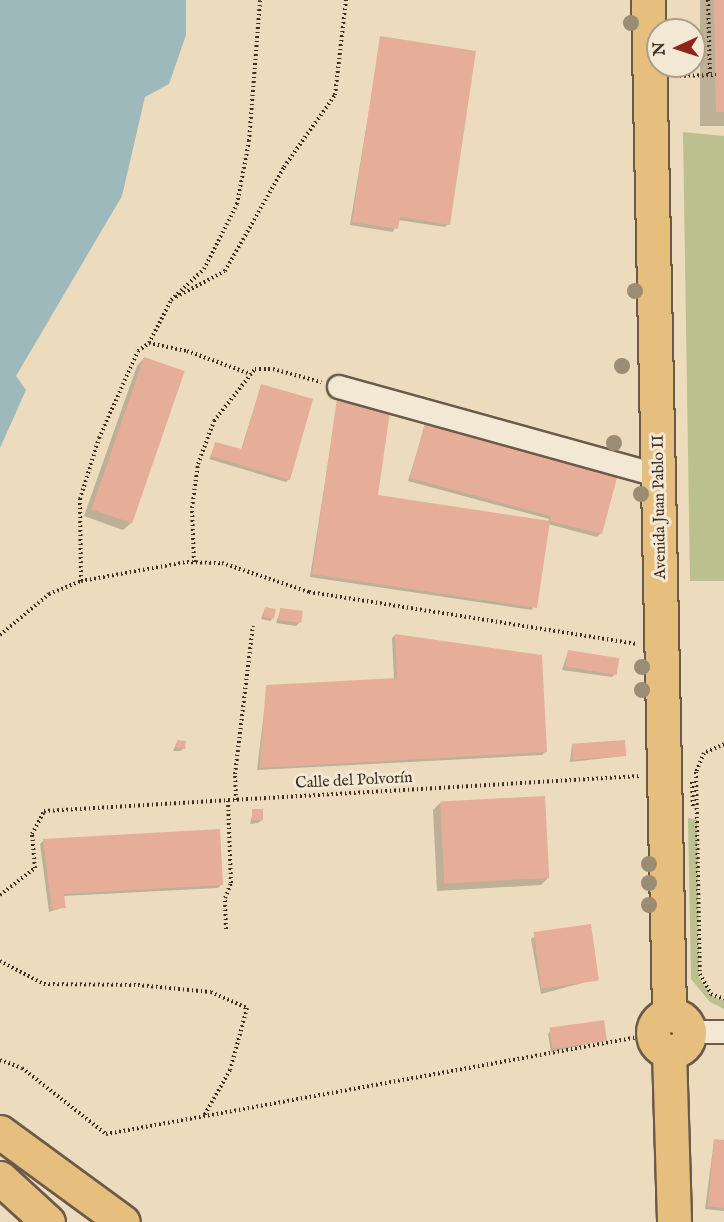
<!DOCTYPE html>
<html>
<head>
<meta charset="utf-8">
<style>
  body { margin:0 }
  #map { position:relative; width:724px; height:1222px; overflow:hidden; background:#ecdcbd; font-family:"IM FELL English",serif }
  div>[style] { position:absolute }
  .green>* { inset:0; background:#bcbf8e }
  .water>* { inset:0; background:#9db9bc }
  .shadow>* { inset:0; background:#0003; transform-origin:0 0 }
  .building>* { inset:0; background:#e6ae99; transform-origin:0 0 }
  .path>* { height:4px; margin-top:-2px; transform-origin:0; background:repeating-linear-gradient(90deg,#402e23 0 1.5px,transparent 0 4.5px) }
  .roads { filter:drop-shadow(2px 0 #6b5a4a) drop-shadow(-2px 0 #6b5a4a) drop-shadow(0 2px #6b5a4a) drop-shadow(0 -2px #6b5a4a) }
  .minor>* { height:22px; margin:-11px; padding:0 11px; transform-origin:11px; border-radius:11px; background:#f3e8d4 }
  .highway>* { height:33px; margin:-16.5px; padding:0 16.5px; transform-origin:16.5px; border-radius:16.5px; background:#e6be7e }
  .highway>.ring { margin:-16.5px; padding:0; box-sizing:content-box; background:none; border:33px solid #e6be7e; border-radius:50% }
  .trees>* { width:16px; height:16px; margin:-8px; border-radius:50%; background:#9b8c74 }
  span { translate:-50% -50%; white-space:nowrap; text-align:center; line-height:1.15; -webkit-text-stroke:6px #f3e8d4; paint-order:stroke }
  .street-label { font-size:16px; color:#402e23 }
  .north { position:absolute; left:646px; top:18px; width:60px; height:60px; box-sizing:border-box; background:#f3e8d4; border:2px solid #ab9e8d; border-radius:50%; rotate:267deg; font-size:16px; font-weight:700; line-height:24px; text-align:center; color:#402e23 }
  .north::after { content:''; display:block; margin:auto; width:21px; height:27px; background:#8f2418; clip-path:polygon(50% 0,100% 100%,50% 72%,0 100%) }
</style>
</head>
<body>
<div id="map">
  <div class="green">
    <i style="clip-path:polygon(683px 132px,724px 136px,724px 581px,690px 581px)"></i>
    <i style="clip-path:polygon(688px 818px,697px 820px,699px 977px,710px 995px,724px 1001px,724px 1009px,710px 1002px,691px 979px)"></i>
  </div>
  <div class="water">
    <i style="clip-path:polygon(0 0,186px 0,186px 35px,169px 84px,145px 97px,122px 196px,16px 376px,26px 390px,0 448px)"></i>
  </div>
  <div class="shadow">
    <i style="left:700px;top:0;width:24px;height:126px"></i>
    <i style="clip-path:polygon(381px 38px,448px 224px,445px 227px,398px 220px,393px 232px,350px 225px)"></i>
    <i style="clip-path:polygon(144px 358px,184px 372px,131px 523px,123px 530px,84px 516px,137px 366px)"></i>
    <i style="clip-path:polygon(261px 386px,289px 479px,286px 482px,209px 459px,216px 444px,241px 450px)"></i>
    <i style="clip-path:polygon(338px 400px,376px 496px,548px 522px,549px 519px,408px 481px,426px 423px,601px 533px,597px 537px,548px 524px,532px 610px,310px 577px)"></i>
    <i style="clip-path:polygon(265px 608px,274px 617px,270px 621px,261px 619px)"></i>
    <i style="clip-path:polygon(281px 609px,299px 623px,296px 626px,276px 623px)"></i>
    <i style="clip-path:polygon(395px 635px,545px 752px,542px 755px,257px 770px,267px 687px,394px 680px,392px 638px)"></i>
    <i style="clip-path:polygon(568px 652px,615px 674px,612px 677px,562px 670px)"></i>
    <i style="clip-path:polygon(177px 742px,184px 748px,180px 751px,173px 751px)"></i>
    <i style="clip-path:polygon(572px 745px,624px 756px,570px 762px)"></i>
    <i style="clip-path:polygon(440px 803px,548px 878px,541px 885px,437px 891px,433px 810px)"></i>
    <i style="clip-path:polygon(253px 811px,262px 820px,258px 823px,250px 824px)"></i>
    <i style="clip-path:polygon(43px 841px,222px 884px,218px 888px,63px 896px,65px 907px,49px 912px,40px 844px)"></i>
    <i style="clip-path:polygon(535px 936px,597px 979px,541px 994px,531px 939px)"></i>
    <i style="clip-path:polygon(551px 1030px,605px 1040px,551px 1052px,548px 1034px)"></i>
    <i style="clip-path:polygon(714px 1141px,724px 1142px,724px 1211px,705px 1209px)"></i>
  </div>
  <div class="building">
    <i style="clip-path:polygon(714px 0,724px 0,724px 112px,716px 112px)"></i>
    <i style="clip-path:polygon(380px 36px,476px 51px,450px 225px,400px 217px,398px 229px,352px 222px)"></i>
    <i style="left:144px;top:357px;width:43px;height:161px;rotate:19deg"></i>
    <i style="clip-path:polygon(261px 384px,313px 399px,290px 480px,211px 456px,215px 442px,242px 449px)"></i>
    <i style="clip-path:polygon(337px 398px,390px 412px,378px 495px,550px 521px,537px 608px,312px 574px)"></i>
    <i style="clip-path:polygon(425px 422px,618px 474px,602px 534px,550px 521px,551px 516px,410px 478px)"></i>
    <i style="left:265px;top:607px;width:11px;height:10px;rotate:10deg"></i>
    <i style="left:280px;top:608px;width:23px;height:12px;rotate:7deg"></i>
    <i style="clip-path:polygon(395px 634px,542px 655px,547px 752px,260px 768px,266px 685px,397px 678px)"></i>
    <i style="left:568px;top:650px;width:52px;height:17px;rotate:9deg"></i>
    <i style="left:177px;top:740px;width:9px;height:8px;rotate:6deg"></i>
    <i style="left:625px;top:740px;width:16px;height:53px;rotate:86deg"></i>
    <i style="left:545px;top:796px;width:82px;height:105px;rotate:87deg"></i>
    <i style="left:263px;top:809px;width:11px;height:11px;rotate:90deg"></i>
    <i style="clip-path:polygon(220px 829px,223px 885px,64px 894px,66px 908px,52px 909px,43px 839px)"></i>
    <i style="left:591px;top:924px;width:57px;height:58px;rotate:82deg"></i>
    <i style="left:604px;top:1020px;width:21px;height:55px;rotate:82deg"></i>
    <i style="clip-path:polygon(714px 1139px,724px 1140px,724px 1208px,708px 1206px)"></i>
  </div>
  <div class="path">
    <i style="left:708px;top:0;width:76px;rotate:88.5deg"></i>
    <i style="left:675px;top:76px;width:41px;rotate:-1.4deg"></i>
    <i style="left:176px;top:297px;width:55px;rotate:-28deg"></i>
    <i style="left:225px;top:271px;width:120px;rotate:-60.4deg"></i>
    <i style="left:284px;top:167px;width:88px;rotate:-54.7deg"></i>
    <i style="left:335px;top:95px;width:96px;rotate:-83.4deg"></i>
    <i style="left:149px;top:343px;width:48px;rotate:-62.9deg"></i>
    <i style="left:171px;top:300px;width:45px;rotate:-43.2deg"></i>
    <i style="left:204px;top:269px;width:73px;rotate:-63.1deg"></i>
    <i style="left:237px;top:204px;width:64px;rotate:-79.2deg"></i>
    <i style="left:249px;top:141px;width:141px;rotate:-85.5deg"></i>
    <i style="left:194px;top:562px;width:54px;rotate:-92.1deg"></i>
    <i style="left:192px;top:508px;width:44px;rotate:-82.2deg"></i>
    <i style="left:198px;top:464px;width:46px;rotate:-69.6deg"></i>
    <i style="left:214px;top:421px;width:66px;rotate:-51.7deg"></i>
    <i style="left:255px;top:369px;width:18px"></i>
    <i style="left:273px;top:369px;width:50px;rotate:15.2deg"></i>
    <i style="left:81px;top:581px;width:82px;rotate:-90.7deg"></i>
    <i style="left:80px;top:499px;width:64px;rotate:-72.7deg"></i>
    <i style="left:99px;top:438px;width:95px;rotate:-65.9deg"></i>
    <i style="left:138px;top:351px;width:14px;rotate:-36deg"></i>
    <i style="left:149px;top:343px;width:39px;rotate:12deg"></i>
    <i style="left:187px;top:351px;width:68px;rotate:19.8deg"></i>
    <i style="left:0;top:635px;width:64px;rotate:-39.9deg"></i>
    <i style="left:49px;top:594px;width:35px;rotate:-22deg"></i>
    <i style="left:81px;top:581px;width:108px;rotate:-10.2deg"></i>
    <i style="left:187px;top:562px;width:35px;rotate:2deg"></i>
    <i style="left:222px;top:563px;width:92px;rotate:18.4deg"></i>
    <i style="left:309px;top:592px;width:332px;rotate:9deg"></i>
    <i style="left:724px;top:744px;width:22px;rotate:156deg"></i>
    <i style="left:704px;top:753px;width:21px;rotate:113deg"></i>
    <i style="left:696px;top:772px;width:202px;rotate:88.9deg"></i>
    <i style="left:700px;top:974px;width:23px;rotate:61deg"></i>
    <i style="left:711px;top:994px;width:14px;rotate:21deg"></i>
    <i style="left:692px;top:782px;width:27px;rotate:88deg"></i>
    <i style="left:236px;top:800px;width:26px;rotate:-92deg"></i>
    <i style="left:235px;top:774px;width:149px;rotate:-83.1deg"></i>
    <i style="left:0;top:895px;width:44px;rotate:-37.6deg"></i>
    <i style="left:35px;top:868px;width:34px;rotate:-95deg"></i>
    <i style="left:32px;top:834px;width:26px;rotate:-62deg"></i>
    <i style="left:44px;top:811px;width:597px;rotate:-3.36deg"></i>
    <i style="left:226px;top:929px;width:31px;rotate:-92deg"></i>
    <i style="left:225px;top:898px;width:16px;rotate:-68deg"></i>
    <i style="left:231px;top:883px;width:83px;rotate:-92.1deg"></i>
    <i style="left:0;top:961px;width:50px;rotate:27.6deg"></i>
    <i style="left:44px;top:984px;width:94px;rotate:0.6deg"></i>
    <i style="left:138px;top:985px;width:73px;rotate:5.5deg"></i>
    <i style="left:211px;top:992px;width:39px;rotate:24deg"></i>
    <i style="left:247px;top:1008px;width:64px;rotate:105.3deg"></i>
    <i style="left:230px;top:1070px;width:53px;rotate:119.5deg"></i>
    <i style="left:0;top:1060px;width:23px;rotate:20deg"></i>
    <i style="left:22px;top:1068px;width:107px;rotate:38.2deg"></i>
    <i style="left:106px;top:1134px;width:552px;rotate:-10.33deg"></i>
  </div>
  <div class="roads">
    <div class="minor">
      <i style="left:339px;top:387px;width:333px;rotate:15.5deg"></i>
      <i style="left:690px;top:1032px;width:34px"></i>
    </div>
    <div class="highway">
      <i style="left:648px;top:0;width:1014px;rotate:88.81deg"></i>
      <i class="ring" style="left:653px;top:1015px;width:3px;height:3px"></i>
      <i style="left:669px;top:1051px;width:171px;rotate:88.3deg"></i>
      <i style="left:0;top:1132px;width:152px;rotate:36.2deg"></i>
      <i style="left:0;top:1178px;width:65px;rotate:42.5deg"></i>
    </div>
  </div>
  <div class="trees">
    <i style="left:631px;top:23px"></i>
    <i style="left:635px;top:291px"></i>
    <i style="left:622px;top:366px"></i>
    <i style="left:614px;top:443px"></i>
    <i style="left:641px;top:494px"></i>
    <i style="left:642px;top:667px"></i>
    <i style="left:642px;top:690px"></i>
    <i style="left:649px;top:864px"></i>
    <i style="left:649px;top:883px"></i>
    <i style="left:649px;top:905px"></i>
  </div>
  <div class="street-label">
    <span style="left:660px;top:507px;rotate:-91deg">Avenida Juan Pablo II</span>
    <span style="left:354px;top:781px;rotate:-3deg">Calle del Polvorín</span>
  </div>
  <div class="north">N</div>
</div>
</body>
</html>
